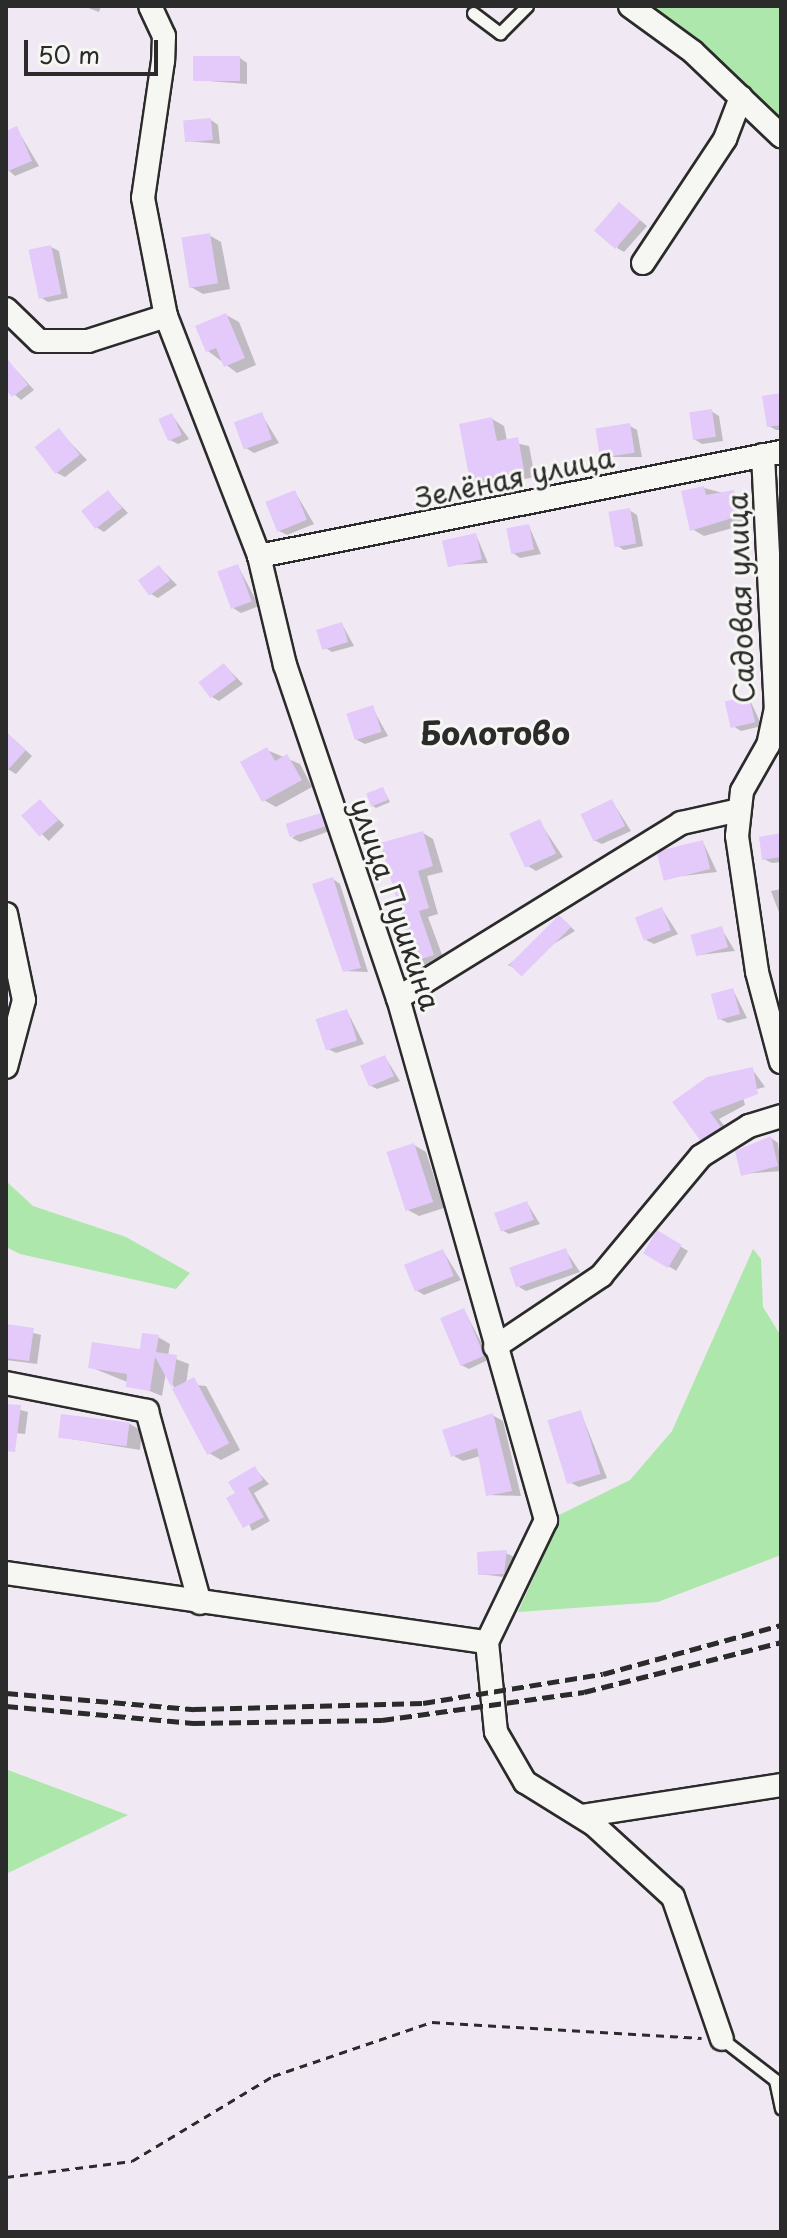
<!DOCTYPE html>
<html>
<head>
<meta charset="utf-8">
<style>
  body { margin:0 }
  #map { position:relative; width:787px; height:2238px; overflow:hidden; background:#f0e9f4; font-family:"Playpen Sans",sans-serif }
  div>[style] { position:absolute }
  .green>* { inset:0; background:#aee7ab }
  .shadow>* { inset:0; background:#0003; transform-origin:0 0 }
  .building>* { inset:0; background:#e3cafa; transform-origin:0 0 }
  .path>* { height:3px; margin-top:-1.5px; transform-origin:0; background:repeating-linear-gradient(90deg,#2b2b2b 0 8px,transparent 0 14px) }
  .roads { filter:drop-shadow(2px 0 #2b2b2b) drop-shadow(-2px 0 #2b2b2b) drop-shadow(0 2px #2b2b2b) drop-shadow(0 -2px #2b2b2b) }
  .lane>* { height:11px; margin:-5.5px; padding:0 5.5px; transform-origin:5.5px; border-radius:5.5px; background:#f6f6f2 }
  .street>* { height:22px; margin:-11px; padding:0 11px; transform-origin:11px; border-radius:11px; background:#f6f6f2 }
  .rail>* { height:5px; margin-top:-2.5px; transform-origin:0; background:repeating-linear-gradient(90deg,#2b2b2b 0 12px,transparent 0 18px) }
  span { translate:-50% -50%; white-space:nowrap; text-align:center; line-height:1.15; -webkit-text-stroke:6px #f6f6f2; paint-order:stroke }
  .street-label { font-size:28px; color:#2b2b2b }
  .quarter-label { font-size:32px; color:#2b2b2b; font-weight:700 }
  .frame { position:absolute; inset:0; border:8px solid #2b2b2b; pointer-events:none }
  .scale { position:absolute; left:24px; top:40px; width:134px; height:36px; box-sizing:border-box; border:4px solid #2b2b2b; border-top:0; padding-left:10px; font-size:24px; line-height:28px; white-space:nowrap; color:#2b2b2b; -webkit-text-stroke:6px #f6f6f2; paint-order:stroke }
</style>
</head>
<body>
<div id="map">
  <div class="green">
    <i style="clip-path:polygon(634px 6px,781px 6px,781px 136px)"></i>
    <i style="clip-path:polygon(6px 1181px,33px 1206px,126px 1237px,190px 1273px,176px 1289px,20px 1254px,6px 1247px)"></i>
    <i style="clip-path:polygon(753px 1249px,761px 1259px,763px 1307px,781px 1336px,781px 1555px,658px 1602px,518px 1612px,545px 1553px,551px 1519px,630px 1480px,672px 1431px)"></i>
    <i style="clip-path:polygon(6px 1768px,8px 1770px,128px 1815px,6px 1874px)"></i>
  </div>
  <div class="shadow">
    <i style="clip-path:polygon(83px 6px,101px 6px,99px 12px)"></i>
    <i style="clip-path:polygon(240px 58px,247px 63px,247px 84px,195px 80px)"></i>
    <i style="clip-path:polygon(211px 120px,218px 125px,220px 144px,186px 141px)"></i>
    <i style="clip-path:polygon(17px 129px,39px 166px,15px 176px,6px 168px,6px 134px)"></i>
    <i style="clip-path:polygon(627px 209px,647px 226px,624px 252px,617px 248px)"></i>
    <i style="clip-path:polygon(209px 235px,221px 242px,230px 289px,203px 294px,191px 287px)"></i>
    <i style="clip-path:polygon(51px 247px,59px 251px,68px 298px,48px 302px,40px 297px)"></i>
    <i style="clip-path:polygon(226px 315px,239px 322px,256px 365px,237px 373px,208px 351px)"></i>
    <i style="clip-path:polygon(7px 360px,34px 390px,21px 400px,6px 387px)"></i>
    <i style="clip-path:polygon(781px 395px,781px 430px,776px 430px,769px 426px)"></i>
    <i style="clip-path:polygon(711px 411px,719px 416px,723px 441px,702px 444px,694px 439px)"></i>
    <i style="clip-path:polygon(172px 415px,189px 439px,178px 444px,170px 440px)"></i>
    <i style="clip-path:polygon(262px 415px,279px 443px,254px 453px,246px 448px)"></i>
    <i style="clip-path:polygon(492px 419px,504px 426px,507px 441px,529px 446px,535px 477px,484px 487px,472px 480px)"></i>
    <i style="clip-path:polygon(630px 426px,637px 430px,642px 457px,603px 457px)"></i>
    <i style="clip-path:polygon(59px 431px,87px 460px,65px 477px,57px 473px)"></i>
    <i style="clip-path:polygon(704px 488px,746px 499px,750px 523px,704px 536px,692px 529px)"></i>
    <i style="clip-path:polygon(108px 492px,128px 513px,104px 532px,96px 527px)"></i>
    <i style="clip-path:polygon(295px 492px,314px 524px,287px 535px,279px 531px)"></i>
    <i style="clip-path:polygon(629px 510px,637px 515px,643px 546px,624px 550px,616px 545px)"></i>
    <i style="clip-path:polygon(529px 526px,541px 554px,520px 558px,513px 553px)"></i>
    <i style="clip-path:polygon(476px 535px,488px 563px,449px 565px)"></i>
    <i style="clip-path:polygon(238px 566px,259px 606px,241px 613px,233px 608px)"></i>
    <i style="clip-path:polygon(159px 567px,177px 585px,158px 598px,151px 594px)"></i>
    <i style="clip-path:polygon(342px 624px,354px 646px,332px 652px,324px 647px)"></i>
    <i style="clip-path:polygon(224px 665px,243px 684px,219px 701px,212px 697px)"></i>
    <i style="clip-path:polygon(749px 698px,762px 726px,741px 731px,733px 726px)"></i>
    <i style="clip-path:polygon(372px 707px,388px 736px,365px 744px,357px 740px)"></i>
    <i style="clip-path:polygon(6px 732px,32px 756px,16px 774px,6px 768px)"></i>
    <i style="clip-path:polygon(267px 750px,300px 764px,312px 787px,276px 807px,264px 800px)"></i>
    <i style="clip-path:polygon(383px 789px,390px 802px,376px 808px,373px 806px)"></i>
    <i style="clip-path:polygon(612px 801px,631px 831px,602px 844px,594px 840px)"></i>
    <i style="left:41px;top:802px;width:33px;height:22px;rotate:45deg"></i>
    <i style="clip-path:polygon(320px 816px,332px 830px,300px 842px,292px 838px)"></i>
    <i style="clip-path:polygon(539px 821px,563px 857px,536px 871px,528px 866px)"></i>
    <i style="clip-path:polygon(423px 833px,433px 839px,443px 872px,427px 876px,438px 914px,428px 917px,444px 960px,427px 966px,417px 960px,382px 845px)"></i>
    <i style="clip-path:polygon(781px 835px,781px 862px,772px 863px,764px 859px)"></i>
    <i style="clip-path:polygon(703px 842px,717px 872px,665px 878px)"></i>
    <i style="clip-path:polygon(333px 879px,340px 884px,368px 972px,344px 971px)"></i>
    <i style="clip-path:polygon(781px 889px,781px 918px,771px 891px)"></i>
    <i style="clip-path:polygon(662px 909px,678px 934px,654px 944px,646px 940px)"></i>
    <i style="clip-path:polygon(565px 921px,575px 931px,514px 968px,508px 965px)"></i>
    <i style="clip-path:polygon(721px 928px,735px 951px,699px 955px)"></i>
    <i style="clip-path:polygon(733px 990px,747px 1018px,728px 1023px,720px 1019px)"></i>
    <i style="clip-path:polygon(347px 1011px,364px 1044px,336px 1053px,328px 1049px)"></i>
    <i style="clip-path:polygon(385px 1057px,400px 1081px,377px 1089px,369px 1085px)"></i>
    <i style="clip-path:polygon(752px 1069px,765px 1087px,742px 1093px,745px 1105px,719px 1119px,730px 1133px,712px 1145px,701px 1139px,674px 1103px)"></i>
    <i style="clip-path:polygon(771px 1138px,778px 1143px,781px 1171px,743px 1174px)"></i>
    <i style="clip-path:polygon(414px 1145px,426px 1152px,444px 1208px,419px 1216px,406px 1209px)"></i>
    <i style="clip-path:polygon(527px 1203px,540px 1224px,509px 1234px,502px 1230px)"></i>
    <i style="left:658px;top:1233px;width:35px;height:23px;rotate:31deg"></i>
    <i style="clip-path:polygon(443px 1251px,461px 1280px,424px 1295px,416px 1290px)"></i>
    <i style="clip-path:polygon(566px 1251px,580px 1272px,526px 1291px,519px 1287px)"></i>
    <i style="clip-path:polygon(464px 1310px,490px 1359px,469px 1369px,461px 1365px)"></i>
    <i style="clip-path:polygon(6px 1326px,41px 1335px,37px 1364px,6px 1360px)"></i>
    <i style="clip-path:polygon(158px 1337px,170px 1344px,168px 1356px,189px 1364px,186px 1384px,206px 1386px,240px 1450px,221px 1460px,209px 1453px,166px 1372px,162px 1396px,90px 1367px,142px 1351px)"></i>
    <i style="clip-path:polygon(6px 1406px,28px 1412px,25px 1434px,6px 1432px)"></i>
    <i style="clip-path:polygon(581px 1413px,607px 1478px,579px 1487px,571px 1483px)"></i>
    <i style="clip-path:polygon(492px 1415px,503px 1421px,521px 1496px,488px 1495px,480px 1456px,463px 1461px,452px 1455px)"></i>
    <i style="clip-path:polygon(130px 1424px,142px 1431px,140px 1450px,60px 1437px)"></i>
    <i style="clip-path:polygon(255px 1469px,269px 1484px,254px 1493px,270px 1521px,252px 1531px,237px 1494px)"></i>
    <i style="clip-path:polygon(506px 1553px,514px 1557px,512px 1578px,480px 1574px)"></i>
  </div>
  <div class="building">
    <i style="left:193px;top:56px;width:47px;height:25px"></i>
    <i style="left:211px;top:118px;width:22px;height:28px;rotate:85deg"></i>
    <i style="clip-path:polygon(17px 126px,32px 161px,6px 172px,6px 131px)"></i>
    <i style="left:619px;top:202px;width:28px;height:38px;rotate:41deg"></i>
    <i style="left:210px;top:233px;width:51px;height:29px;rotate:81deg"></i>
    <i style="left:51px;top:245px;width:50px;height:23px;rotate:78deg"></i>
    <i style="clip-path:polygon(226px 313px,245px 358px,224px 367px,216px 348px,206px 352px,195px 326px)"></i>
    <i style="clip-path:polygon(6px 357px,28px 385px,12px 397px,6px 390px)"></i>
    <i style="clip-path:polygon(781px 393px,781px 425px,767px 427px,762px 396px)"></i>
    <i style="left:712px;top:409px;width:28px;height:23px;rotate:82deg"></i>
    <i style="left:262px;top:412px;width:29px;height:30px;rotate:70deg"></i>
    <i style="left:172px;top:413px;width:24px;height:15px;rotate:66deg"></i>
    <i style="clip-path:polygon(492px 417px,497px 441px,518px 437px,524px 470px,470px 481px,459px 424px)"></i>
    <i style="left:630px;top:423px;width:30px;height:35px;rotate:81deg"></i>
    <i style="left:59px;top:428px;width:34px;height:31px;rotate:52deg"></i>
    <i style="clip-path:polygon(704px 486px,706px 495px,734px 490px,739px 516px,690px 531px,681px 491px)"></i>
    <i style="left:108px;top:490px;width:23px;height:34px;rotate:52deg"></i>
    <i style="left:295px;top:490px;width:32px;height:32px;rotate:68deg"></i>
    <i style="left:630px;top:508px;width:36px;height:22px;rotate:80deg"></i>
    <i style="left:529px;top:524px;width:26px;height:23px;rotate:79deg"></i>
    <i style="left:476px;top:533px;width:27px;height:35px;rotate:77deg"></i>
    <i style="left:238px;top:564px;width:40px;height:22px;rotate:70deg"></i>
    <i style="left:159px;top:565px;width:19px;height:26px;rotate:54deg"></i>
    <i style="left:342px;top:622px;width:21px;height:27px;rotate:73deg"></i>
    <i style="left:224px;top:663px;width:20px;height:32px;rotate:53deg"></i>
    <i style="left:749px;top:696px;width:27px;height:25px;rotate:77deg"></i>
    <i style="left:373px;top:705px;width:28px;height:28px;rotate:72deg"></i>
    <i style="clip-path:polygon(6px 732px,26px 750px,6px 772px)"></i>
    <i style="clip-path:polygon(267px 747px,275px 761px,287px 754px,302px 780px,262px 802px,240px 762px)"></i>
    <i style="left:383px;top:787px;width:14px;height:18px;rotate:69deg"></i>
    <i style="left:40px;top:799px;width:28px;height:25px;rotate:49deg"></i>
    <i style="left:612px;top:799px;width:30px;height:35px;rotate:64deg"></i>
    <i style="left:321px;top:813px;width:14px;height:37px;rotate:73deg"></i>
    <i style="left:540px;top:819px;width:38px;height:34px;rotate:65deg"></i>
    <i style="clip-path:polygon(423px 831px,433px 866px,418px 871px,429px 908px,419px 911px,434px 955px,415px 961px,380px 843px)"></i>
    <i style="clip-path:polygon(781px 833px,781px 857px,762px 860px,759px 837px)"></i>
    <i style="left:703px;top:840px;width:30px;height:48px;rotate:76deg"></i>
    <i style="clip-path:polygon(333px 877px,361px 968px,343px 972px,312px 884px)"></i>
    <i style="left:662px;top:907px;width:25px;height:29px;rotate:69deg"></i>
    <i style="left:559px;top:915px;width:17px;height:70px;rotate:45deg"></i>
    <i style="left:722px;top:926px;width:22px;height:33px;rotate:74deg"></i>
    <i style="left:733px;top:988px;width:27px;height:23px;rotate:75deg"></i>
    <i style="left:347px;top:1009px;width:33px;height:33px;rotate:72deg"></i>
    <i style="left:385px;top:1055px;width:23px;height:27px;rotate:67deg"></i>
    <i style="clip-path:polygon(753px 1067px,758px 1094px,710px 1112px,721px 1127px,700px 1140px,672px 1102px,707px 1077px)"></i>
    <i style="clip-path:polygon(771px 1136px,778px 1166px,741px 1176px,735px 1151px)"></i>
    <i style="left:414px;top:1143px;width:62px;height:29px;rotate:72deg"></i>
    <i style="left:527px;top:1201px;width:20px;height:35px;rotate:70deg"></i>
    <i style="left:657px;top:1230px;width:29px;height:27px;rotate:31deg"></i>
    <i style="left:566px;top:1248px;width:21px;height:60px;rotate:71deg"></i>
    <i style="left:443px;top:1249px;width:29px;height:42px;rotate:68deg"></i>
    <i style="left:464px;top:1308px;width:52px;height:26px;rotate:67deg"></i>
    <i style="clip-path:polygon(6px 1324px,34px 1328px,29px 1361px,6px 1358px)"></i>
    <i style="clip-path:polygon(142px 1333px,159px 1335px,156px 1352px,177px 1355px,172px 1388px,155px 1357px,150px 1391px,126px 1387px,127px 1374px,88px 1368px,92px 1342px,140px 1349px)"></i>
    <i style="left:194px;top:1377px;width:75px;height:25px;rotate:62deg"></i>
    <i style="clip-path:polygon(6px 1404px,21px 1405px,15px 1452px,6px 1451px)"></i>
    <i style="left:581px;top:1410px;width:67px;height:35px;rotate:73deg"></i>
    <i style="clip-path:polygon(493px 1413px,512px 1491px,486px 1496px,477px 1448px,451px 1457px,442px 1430px)"></i>
    <i style="left:61px;top:1414px;width:69px;height:24px;rotate:7deg"></i>
    <i style="clip-path:polygon(255px 1466px,263px 1480px,248px 1488px,264px 1517px,243px 1528px,226px 1498px,235px 1493px,228px 1482px)"></i>
    <i style="clip-path:polygon(507px 1550px,504px 1574px,478px 1575px,477px 1552px)"></i>
  </div>
  <div class="path">
    <i style="left:6px;top:2177px;width:127px;rotate:-7.2deg"></i>
    <i style="left:132px;top:2161px;width:165px;rotate:-31.1deg"></i>
    <i style="left:273px;top:2076px;width:168px;rotate:-18.8deg"></i>
    <i style="left:432px;top:2022px;width:270px;rotate:3.4deg"></i>
  </div>
  <div class="roads">
    <div class="lane">
      <i style="left:473px;top:13px;width:34px;rotate:37deg"></i>
      <i style="left:500px;top:33px;width:38px;rotate:-45deg"></i>
      <i style="left:722px;top:2039px;width:67px;rotate:37.7deg"></i>
      <i style="left:775px;top:2080px;width:29px;rotate:78deg"></i>
    </div>
    <div class="street">
      <i style="left:150px;top:6px;width:33px;rotate:65deg"></i>
      <i style="left:164px;top:36px;width:25px;rotate:92deg"></i>
      <i style="left:163px;top:61px;width:138px;rotate:98.3deg"></i>
      <i style="left:143px;top:198px;width:120px;rotate:79deg"></i>
      <i style="left:166px;top:316px;width:257px;rotate:68.8deg"></i>
      <i style="left:259px;top:556px;width:112px;rotate:76.6deg"></i>
      <i style="left:285px;top:665px;width:352px;rotate:71.3deg"></i>
      <i style="left:398px;top:998px;width:543px;rotate:74.17deg"></i>
      <i style="left:546px;top:1520px;width:136px;rotate:115.8deg"></i>
      <i style="left:487px;top:1642px;width:90px;rotate:84.3deg"></i>
      <i style="left:496px;top:1732px;width:58px;rotate:59.9deg"></i>
      <i style="left:525px;top:1782px;width:80px;rotate:31.7deg"></i>
      <i style="left:593px;top:1824px;width:108px;rotate:42.4deg"></i>
      <i style="left:673px;top:1897px;width:150px;rotate:71deg"></i>
      <i style="left:630px;top:6px;width:78px;rotate:36.1deg"></i>
      <i style="left:693px;top:52px;width:122px;rotate:43.7deg"></i>
      <i style="left:643px;top:263px;width:149px;rotate:-56.5deg"></i>
      <i style="left:725px;top:139px;width:45px;rotate:-69.1deg"></i>
      <i style="left:6px;top:309px;width:46px;rotate:44.1deg"></i>
      <i style="left:39px;top:341px;width:49px"></i>
      <i style="left:88px;top:341px;width:82px;rotate:-17.8deg"></i>
      <i style="left:763px;top:455px;width:253px;rotate:87.1deg"></i>
      <i style="left:776px;top:708px;width:38px;rotate:102deg"></i>
      <i style="left:768px;top:745px;width:53px;rotate:119.5deg"></i>
      <i style="left:742px;top:791px;width:45px;rotate:96.3deg"></i>
      <i style="left:737px;top:836px;width:137px;rotate:81.6deg"></i>
      <i style="left:757px;top:972px;width:93px;rotate:75.1deg"></i>
      <i style="left:259px;top:556px;width:532px;rotate:-11.27deg"></i>
      <i style="left:6px;top:914px;width:88px;rotate:78.2deg"></i>
      <i style="left:24px;top:1000px;width:69px;rotate:105deg"></i>
      <i style="left:398px;top:998px;width:333px;rotate:-31.7deg"></i>
      <i style="left:681px;top:823px;width:59px;rotate:-12.6deg"></i>
      <i style="left:495px;top:1347px;width:128px;rotate:-33.8deg"></i>
      <i style="left:601px;top:1276px;width:156px;rotate:-50.2deg"></i>
      <i style="left:701px;top:1156px;width:57px;rotate:-32deg"></i>
      <i style="left:749px;top:1126px;width:34px;rotate:-17deg"></i>
      <i style="left:6px;top:1383px;width:144px;rotate:11.2deg"></i>
      <i style="left:147px;top:1411px;width:199px;rotate:74.6deg"></i>
      <i style="left:6px;top:1573px;width:486px;rotate:8.2deg"></i>
      <i style="left:581px;top:1816px;width:202px;rotate:-8.8deg"></i>
    </div>
  </div>
  <div class="rail">
    <i style="left:6px;top:1693px;width:189px;rotate:4.9deg"></i>
    <i style="left:194px;top:1709px;width:229px;rotate:-1.5deg"></i>
    <i style="left:423px;top:1703px;width:182px;rotate:-9.2deg"></i>
    <i style="left:603px;top:1674px;width:185px;rotate:-15.4deg"></i>
    <i style="left:6px;top:1706px;width:188px;rotate:5.2deg"></i>
    <i style="left:193px;top:1723px;width:189px;rotate:-0.9deg"></i>
    <i style="left:382px;top:1720px;width:204px;rotate:-7.9deg"></i>
    <i style="left:584px;top:1692px;width:203px;rotate:-14.2deg"></i>
  </div>
  <div class="street-label">
    <span style="left:514px;top:477px;rotate:-12deg">Зелёная улица</span>
    <span style="left:740px;top:598px;rotate:-92deg">Садовая улица</span>
    <span style="left:396px;top:904px;rotate:71deg">улица Пушкина</span>
  </div>
  <div class="quarter-label">
    <span style="left:495px;top:732px">Болотово</span>
  </div>
  <div class="frame"></div>
  <div class="scale">50 m</div>
</div>
</body>
</html>
